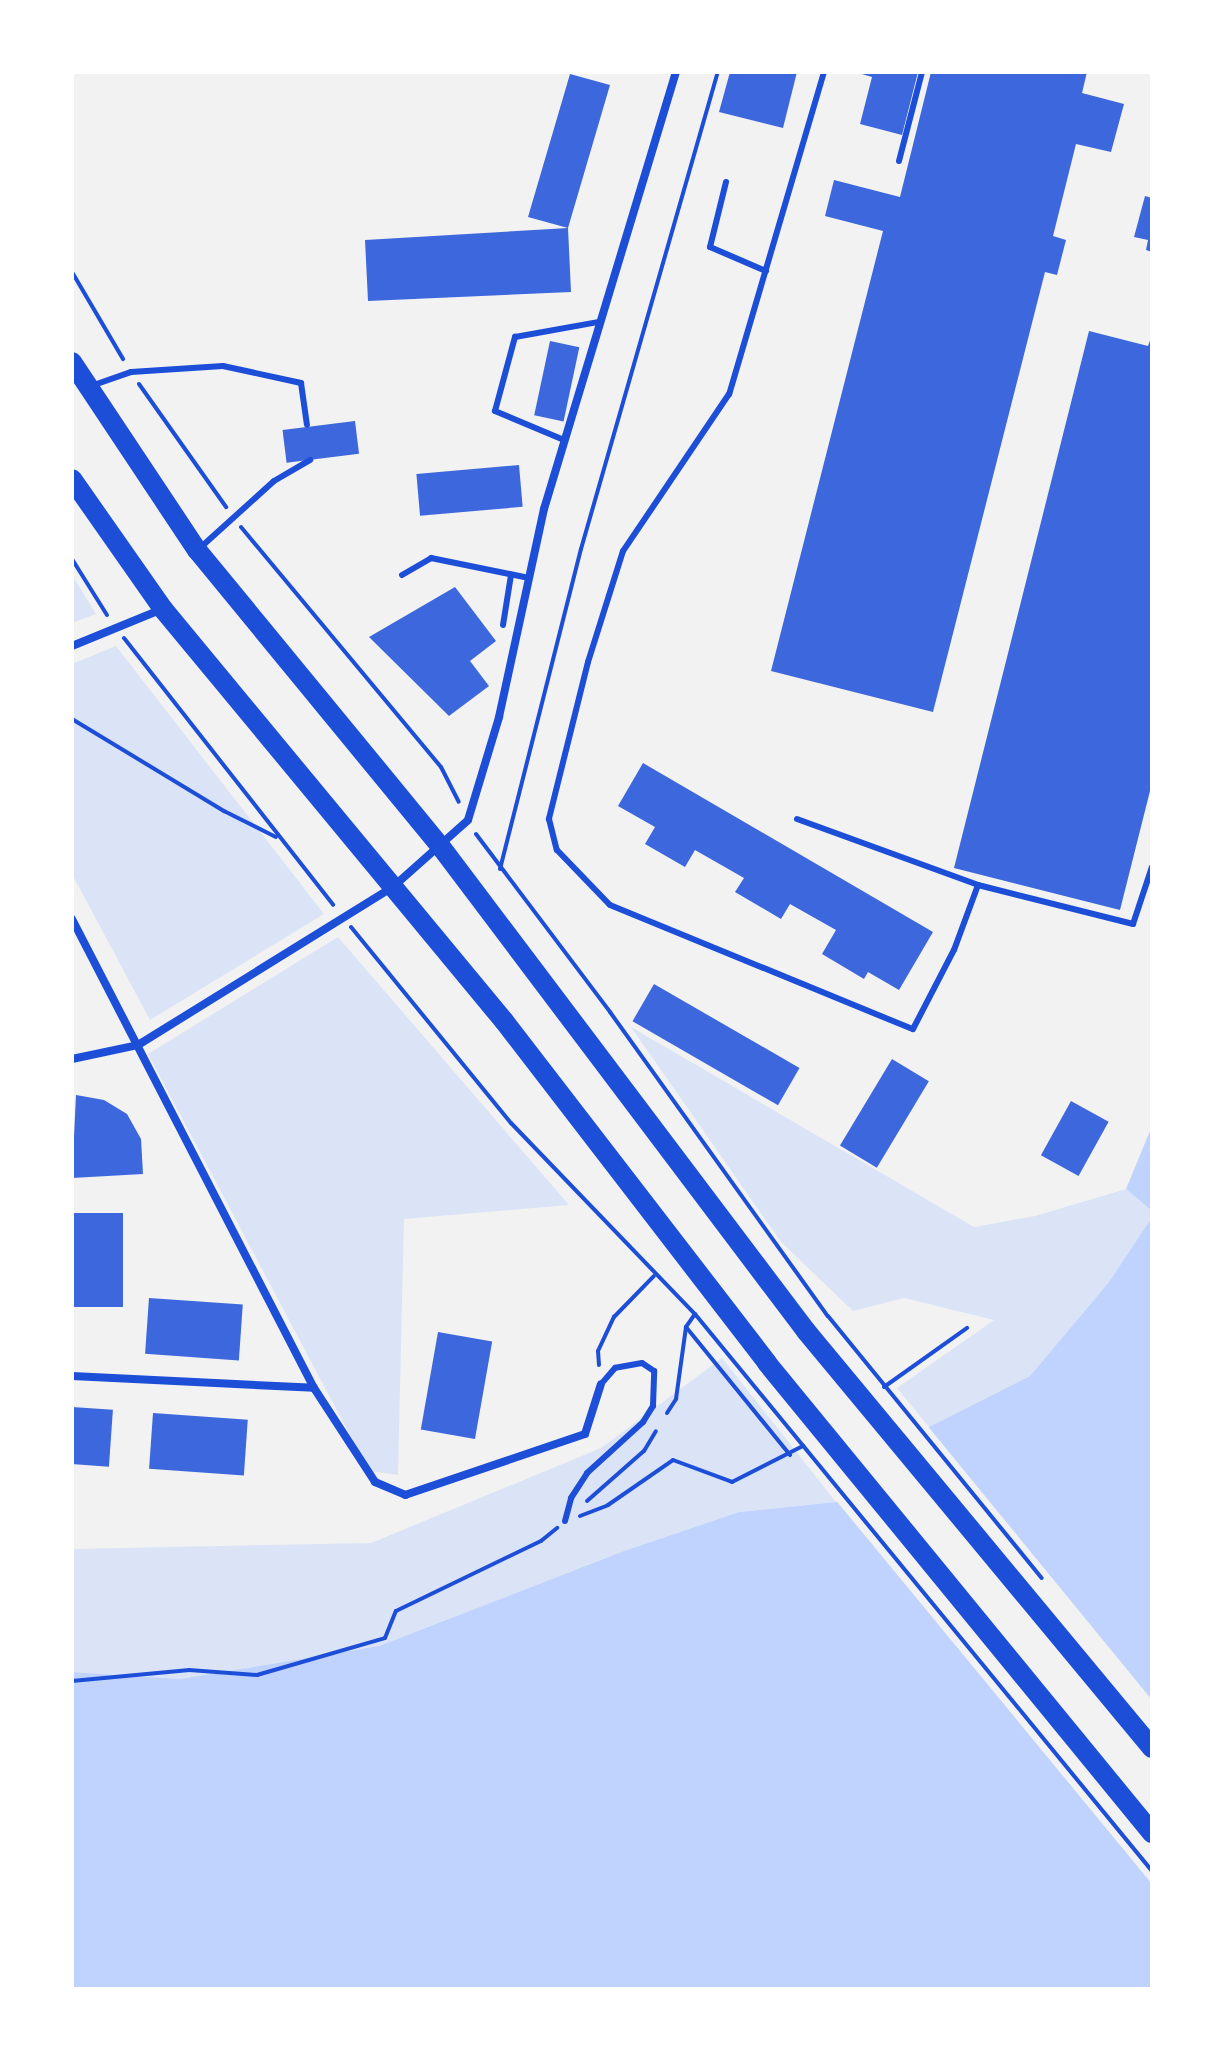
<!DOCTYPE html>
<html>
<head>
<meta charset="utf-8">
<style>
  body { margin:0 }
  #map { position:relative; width:1224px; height:2061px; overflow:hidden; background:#f2f2f2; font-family:"Source Sans 3",sans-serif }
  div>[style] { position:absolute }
  .green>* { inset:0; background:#dbe4f7 }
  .water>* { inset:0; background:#bfd3fe }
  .pier>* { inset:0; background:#f2f2f2 }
  .building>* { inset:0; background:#3d67dc; transform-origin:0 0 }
  .path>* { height:4px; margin:-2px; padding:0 2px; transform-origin:2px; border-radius:2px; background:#1d4ed8 }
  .service>* { height:6px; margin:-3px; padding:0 3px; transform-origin:3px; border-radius:3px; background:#1d4ed8 }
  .minor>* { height:8px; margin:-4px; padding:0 4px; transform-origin:4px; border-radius:4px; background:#1d4ed8 }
  .trunk>* { height:20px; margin:-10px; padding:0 10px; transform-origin:10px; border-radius:10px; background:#1d4ed8 }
  span { translate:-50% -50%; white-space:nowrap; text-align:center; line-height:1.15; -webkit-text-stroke:8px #fff; paint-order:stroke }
  .frame { position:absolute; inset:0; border:74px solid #fff; pointer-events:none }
</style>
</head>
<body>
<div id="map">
  <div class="green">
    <i style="clip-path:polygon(72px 575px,96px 614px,72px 623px)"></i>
    <i style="clip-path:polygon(116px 646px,324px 914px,150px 1020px,72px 874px,72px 664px)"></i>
    <i style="clip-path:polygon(338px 937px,569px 1205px,404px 1219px,398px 1475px,369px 1471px,148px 1054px)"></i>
    <i style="clip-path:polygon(631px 1027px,974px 1227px,1035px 1216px,1126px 1189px,1152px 1211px,1152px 1217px,1109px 1282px,1030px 1376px,929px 1427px,897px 1388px,994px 1320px,904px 1298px,853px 1311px,781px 1242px)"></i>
    <i style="clip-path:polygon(722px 1358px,836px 1502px,739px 1512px,624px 1551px,379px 1646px,180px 1679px,72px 1672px,72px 1549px,371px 1543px,601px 1448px)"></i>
  </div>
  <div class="water">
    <i style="clip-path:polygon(1152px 1126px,1152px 1211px,1126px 1189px)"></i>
    <i style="clip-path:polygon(1152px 1217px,1152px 1989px,72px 1989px,72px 1672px,180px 1679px,379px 1646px,624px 1551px,739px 1512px,836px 1502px,929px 1427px,1030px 1376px,1109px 1282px)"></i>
  </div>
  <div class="pier">
    <i style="clip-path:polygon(926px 1424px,1152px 1700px,1152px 1884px,834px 1498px)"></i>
  </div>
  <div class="building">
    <i style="clip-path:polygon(730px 72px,797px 72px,783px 128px,719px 112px)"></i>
    <i style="clip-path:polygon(855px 72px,918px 72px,902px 135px,860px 124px,872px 77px)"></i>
    <i style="clip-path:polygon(931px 72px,1087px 72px,1082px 93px,1124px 104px,1111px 152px,1076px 144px,1053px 236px,1066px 240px,1057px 275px,1045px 272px,933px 712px,771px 671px,883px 231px,825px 216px,834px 180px,900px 197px)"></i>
    <i style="clip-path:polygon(570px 74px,610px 85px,568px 228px,571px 292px,368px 301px,365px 240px,568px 228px,528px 217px)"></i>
    <i style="clip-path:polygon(1145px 196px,1152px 198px,1152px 252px,1146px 250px,1148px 240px,1134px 237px)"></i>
    <i style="clip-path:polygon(1089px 331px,1148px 346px,1152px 335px,1152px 783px,1120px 910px,954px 868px)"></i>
    <i style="left:550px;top:341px;width:30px;height:76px;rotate:12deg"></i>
    <i style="left:355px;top:421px;width:33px;height:73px;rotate:83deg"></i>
    <i style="left:519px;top:465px;width:42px;height:103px;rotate:85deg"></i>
    <i style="clip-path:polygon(455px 587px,496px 641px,470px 661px,489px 686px,449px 716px,369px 637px)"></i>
    <i style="clip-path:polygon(643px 763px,933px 932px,899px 990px,868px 972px,864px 979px,822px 954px,836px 930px,790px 904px,781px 919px,735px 892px,744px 878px,695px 850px,685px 867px,645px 844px,655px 827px,618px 806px)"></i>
    <i style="left:654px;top:984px;width:168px;height:43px;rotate:30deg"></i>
    <i style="left:892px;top:1059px;width:43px;height:101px;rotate:31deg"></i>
    <i style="clip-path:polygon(76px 1095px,104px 1100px,127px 1114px,141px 1139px,143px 1174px,72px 1178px)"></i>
    <i style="left:1071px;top:1101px;width:43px;height:62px;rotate:29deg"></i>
    <i style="left:72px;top:1213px;width:51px;height:94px"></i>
    <i style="left:149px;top:1298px;width:94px;height:56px;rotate:4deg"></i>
    <i style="left:438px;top:1332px;width:55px;height:99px;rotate:10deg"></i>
    <i style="left:72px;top:1407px;width:41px;height:57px;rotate:4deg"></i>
    <i style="left:153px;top:1413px;width:95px;height:56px;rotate:4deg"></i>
  </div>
  <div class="path">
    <i style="left:72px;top:272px;width:101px;rotate:59.6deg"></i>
    <i style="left:139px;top:384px;width:151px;rotate:54.7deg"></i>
    <i style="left:241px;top:527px;width:312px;rotate:50.2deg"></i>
    <i style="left:441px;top:767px;width:39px;rotate:63deg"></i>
    <i style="left:72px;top:559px;width:66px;rotate:58deg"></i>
    <i style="left:124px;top:638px;width:339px;rotate:51.9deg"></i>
    <i style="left:72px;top:719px;width:178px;rotate:31.2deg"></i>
    <i style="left:224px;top:811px;width:58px;rotate:26.6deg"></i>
    <i style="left:476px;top:834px;width:223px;rotate:53deg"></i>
    <i style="left:610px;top:1012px;width:374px;rotate:54.4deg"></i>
    <i style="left:828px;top:1316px;width:338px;rotate:50.8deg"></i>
    <i style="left:500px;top:869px;width:330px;rotate:-75.8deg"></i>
    <i style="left:581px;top:549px;width:496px;rotate:-74deg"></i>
    <i style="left:351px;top:927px;width:253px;rotate:50.8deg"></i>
    <i style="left:511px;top:1123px;width:265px;rotate:46.1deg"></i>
    <i style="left:695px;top:1314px;width:720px;rotate:50.63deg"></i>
    <i style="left:695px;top:1314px;width:16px;rotate:125deg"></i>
    <i style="left:686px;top:1327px;width:165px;rotate:50.9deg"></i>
    <i style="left:599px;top:1365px;width:14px;rotate:-94deg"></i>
    <i style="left:598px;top:1351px;width:38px;rotate:-65deg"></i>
    <i style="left:614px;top:1317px;width:57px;rotate:-45.7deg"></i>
    <i style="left:884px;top:1387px;width:102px;rotate:-35.4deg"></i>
    <i style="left:667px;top:1413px;width:17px;rotate:-57deg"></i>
    <i style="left:676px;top:1399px;width:73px;rotate:-82.1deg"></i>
    <i style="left:587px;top:1501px;width:76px;rotate:-41.3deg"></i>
    <i style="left:644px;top:1451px;width:23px;rotate:-59deg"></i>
    <i style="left:580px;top:1516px;width:30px;rotate:-21deg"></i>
    <i style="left:608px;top:1505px;width:79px;rotate:-34.7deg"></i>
    <i style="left:673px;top:1460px;width:63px;rotate:20.4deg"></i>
    <i style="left:732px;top:1482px;width:80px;rotate:-26.9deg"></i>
    <i style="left:72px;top:1681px;width:118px;rotate:-5.4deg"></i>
    <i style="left:189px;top:1670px;width:68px;rotate:4.2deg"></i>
    <i style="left:257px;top:1675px;width:133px;rotate:-16.1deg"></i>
    <i style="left:385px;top:1638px;width:29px;rotate:-68deg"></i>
    <i style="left:396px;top:1611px;width:161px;rotate:-25.8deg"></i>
    <i style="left:541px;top:1541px;width:21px;rotate:-39deg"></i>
  </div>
  <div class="service">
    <i style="left:824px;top:72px;width:336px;rotate:106.4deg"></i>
    <i style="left:729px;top:394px;width:189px;rotate:124deg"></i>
    <i style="left:623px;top:551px;width:116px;rotate:107.5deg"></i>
    <i style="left:588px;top:662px;width:162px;rotate:104deg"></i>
    <i style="left:549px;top:819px;width:32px;rotate:76deg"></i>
    <i style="left:557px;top:850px;width:76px;rotate:46.1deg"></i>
    <i style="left:610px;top:905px;width:327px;rotate:22.3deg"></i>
    <i style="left:913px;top:1029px;width:89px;rotate:-62.6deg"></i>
    <i style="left:954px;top:950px;width:69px;rotate:-69.7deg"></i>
    <i style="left:899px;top:161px;width:92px;rotate:-75.5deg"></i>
    <i style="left:726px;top:182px;width:67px;rotate:103.8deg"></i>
    <i style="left:710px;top:247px;width:61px;rotate:23.2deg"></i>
    <i style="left:91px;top:386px;width:42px;rotate:-19.3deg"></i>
    <i style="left:131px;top:372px;width:92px;rotate:-3.7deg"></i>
    <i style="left:223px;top:366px;width:80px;rotate:12.3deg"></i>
    <i style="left:301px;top:383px;width:42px;rotate:81.9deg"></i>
    <i style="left:564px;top:440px;width:75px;rotate:-157.2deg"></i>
    <i style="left:495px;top:411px;width:77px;rotate:-74.9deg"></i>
    <i style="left:515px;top:337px;width:84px;rotate:-10.2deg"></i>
    <i style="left:201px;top:547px;width:98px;rotate:-42.1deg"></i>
    <i style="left:274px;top:481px;width:42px;rotate:-30.3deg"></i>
    <i style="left:402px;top:575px;width:34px;rotate:-30deg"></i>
    <i style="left:431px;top:558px;width:100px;rotate:11.5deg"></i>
    <i style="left:503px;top:625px;width:51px;rotate:-80.9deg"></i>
    <i style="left:797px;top:819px;width:193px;rotate:20deg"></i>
    <i style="left:978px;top:885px;width:160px;rotate:14.1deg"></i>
    <i style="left:1133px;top:924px;width:60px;rotate:-71.6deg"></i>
    <i style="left:565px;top:1521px;width:24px;rotate:-75deg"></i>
    <i style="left:571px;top:1498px;width:30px;rotate:-57deg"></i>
    <i style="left:587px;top:1473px;width:76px;rotate:-42.3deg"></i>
    <i style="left:643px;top:1422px;width:19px;rotate:-58deg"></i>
    <i style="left:653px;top:1406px;width:35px;rotate:-88deg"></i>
    <i style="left:654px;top:1371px;width:14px;rotate:-146deg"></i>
    <i style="left:642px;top:1363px;width:27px;rotate:170deg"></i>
    <i style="left:615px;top:1368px;width:21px;rotate:131deg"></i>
  </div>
  <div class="minor">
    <i style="left:72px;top:646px;width:97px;rotate:-22.3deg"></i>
    <i style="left:72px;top:919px;width:528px;rotate:62.71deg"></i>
    <i style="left:314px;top:1388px;width:112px;rotate:57deg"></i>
    <i style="left:375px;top:1482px;width:33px;rotate:23deg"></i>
    <i style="left:405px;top:1495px;width:190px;rotate:-18.7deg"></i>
    <i style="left:585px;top:1434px;width:52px;rotate:-72.3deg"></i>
    <i style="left:72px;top:1059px;width:67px;rotate:-12deg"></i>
    <i style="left:138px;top:1045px;width:301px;rotate:-31.8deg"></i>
    <i style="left:394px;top:886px;width:99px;rotate:-41.7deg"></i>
    <i style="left:468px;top:820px;width:108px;rotate:-73.2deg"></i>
    <i style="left:499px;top:717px;width:213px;rotate:-77.8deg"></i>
    <i style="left:544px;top:509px;width:457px;rotate:-73.2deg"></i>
    <i style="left:72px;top:1376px;width:242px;rotate:2.8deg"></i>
  </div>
  <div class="trunk">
    <i style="left:72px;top:362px;width:226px;rotate:56.4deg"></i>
    <i style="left:197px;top:550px;width:384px;rotate:50.6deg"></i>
    <i style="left:441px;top:847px;width:606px;rotate:52.98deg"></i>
    <i style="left:806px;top:1331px;width:542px;rotate:50.32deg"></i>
    <i style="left:72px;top:479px;width:159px;rotate:55deg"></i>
    <i style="left:163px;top:609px;width:535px;rotate:50.39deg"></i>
    <i style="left:504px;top:1021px;width:431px;rotate:52.4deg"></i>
    <i style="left:767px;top:1363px;width:608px;rotate:50.68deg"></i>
  </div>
  <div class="frame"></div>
</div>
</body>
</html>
